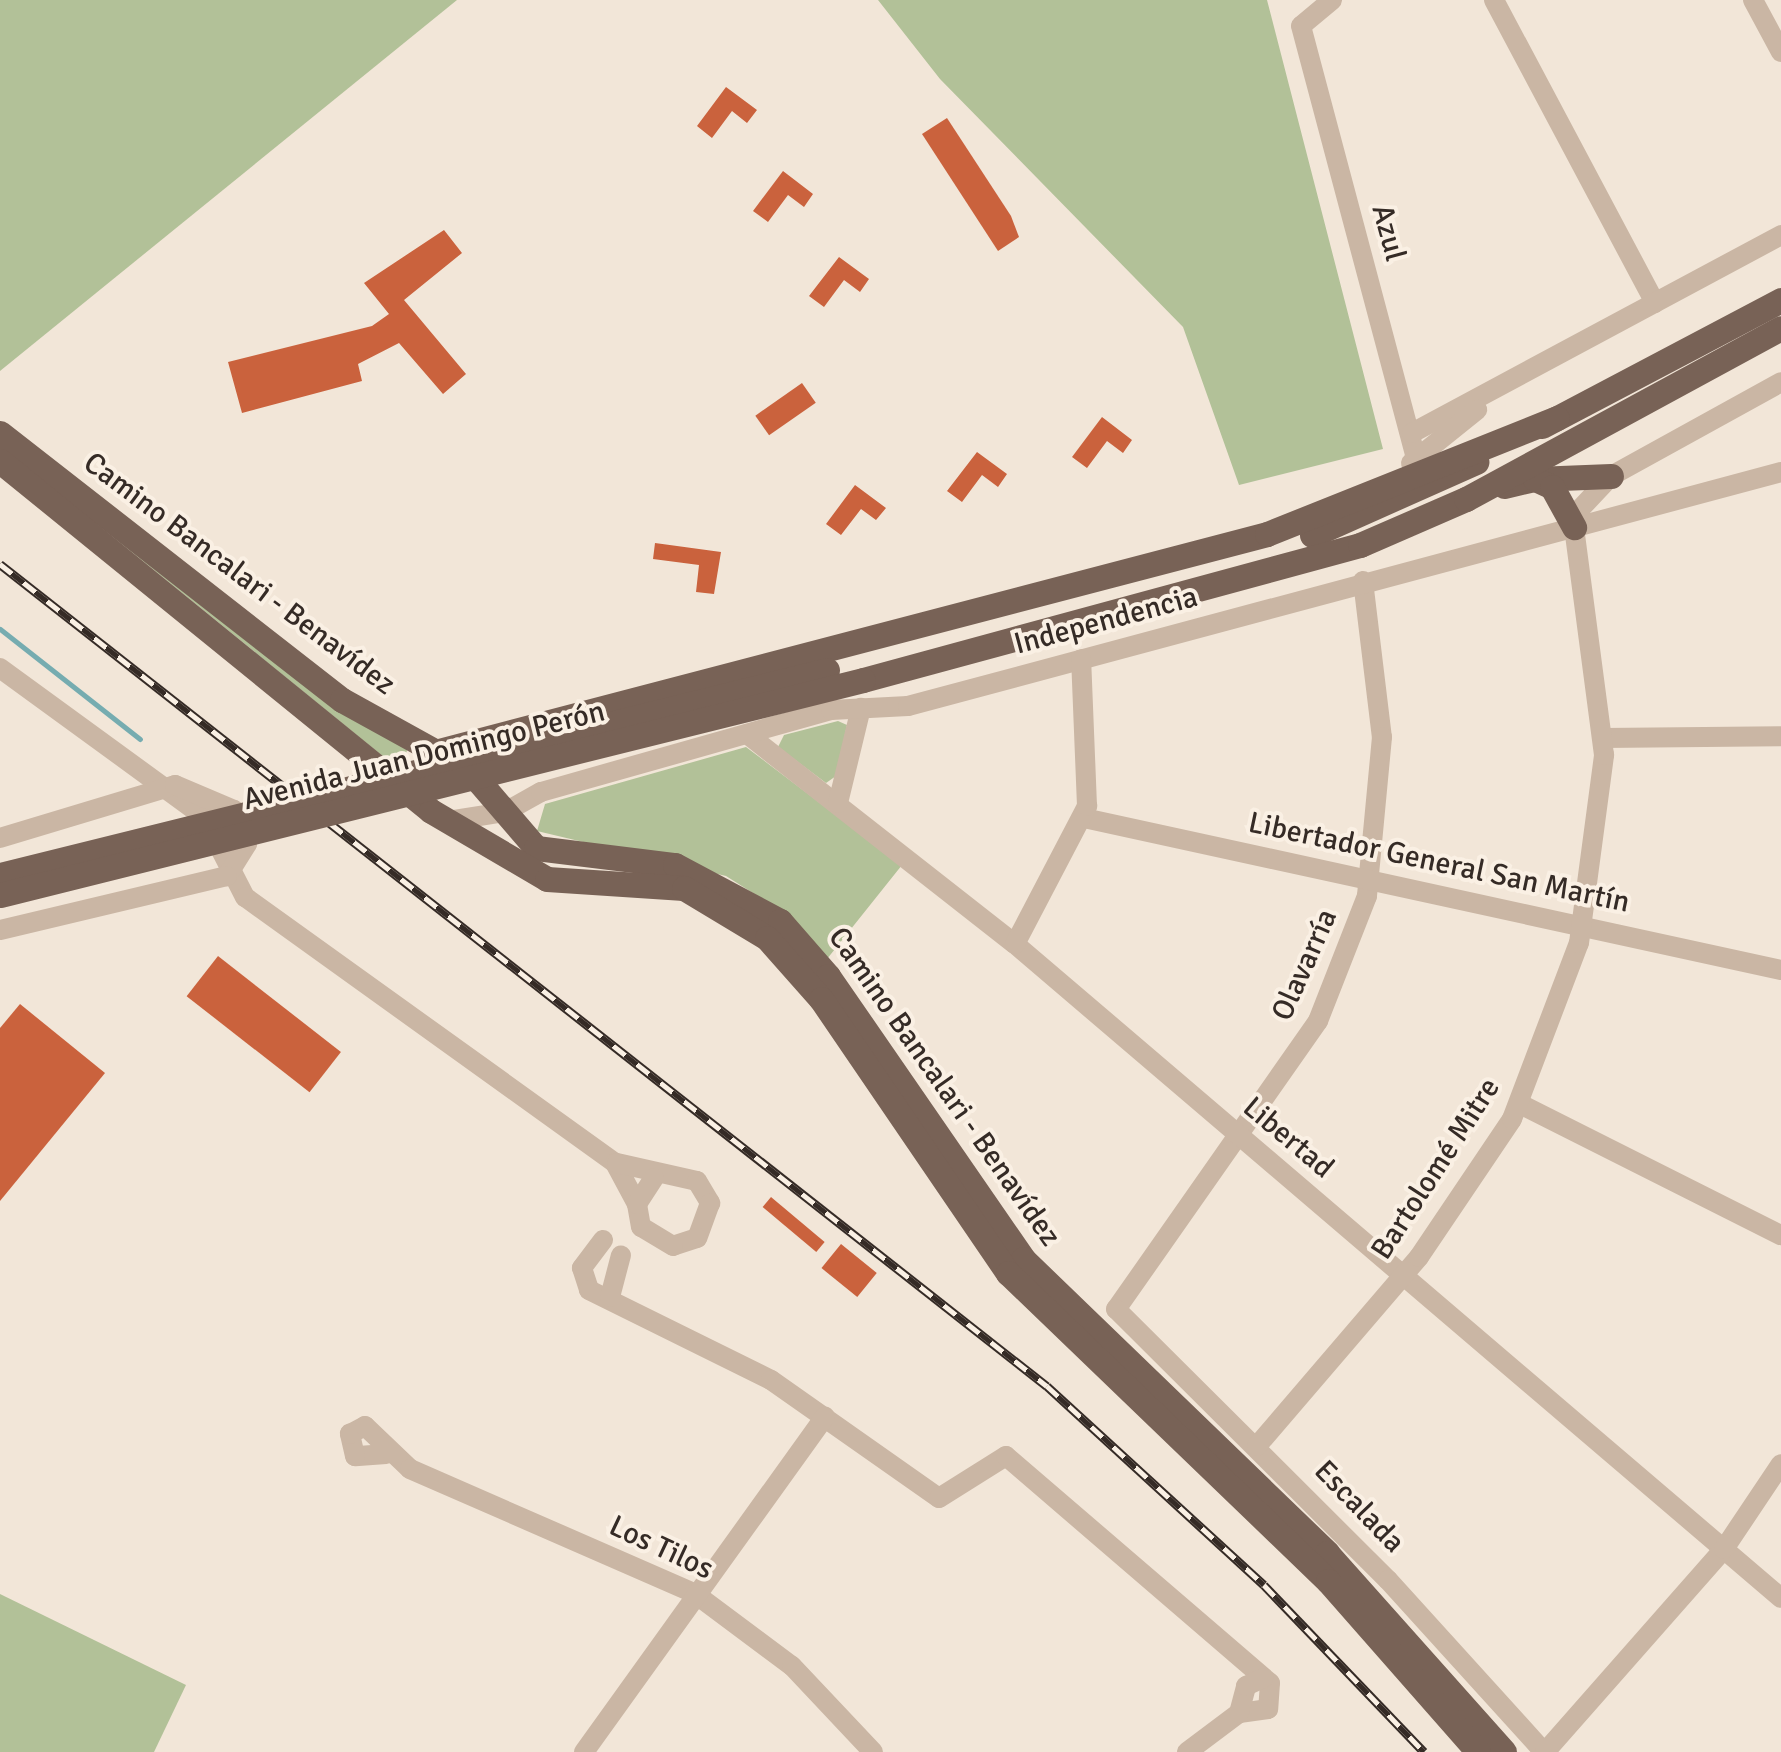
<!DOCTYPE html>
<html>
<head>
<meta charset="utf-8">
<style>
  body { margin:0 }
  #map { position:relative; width:1781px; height:1752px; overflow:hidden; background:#f2e6d8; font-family:Signika,sans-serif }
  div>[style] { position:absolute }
  .green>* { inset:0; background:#b2c198 }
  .stream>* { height:5px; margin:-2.5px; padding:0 2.5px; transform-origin:2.5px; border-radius:2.5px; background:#76acb0 }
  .building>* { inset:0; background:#ca623d; transform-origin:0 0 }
  .minor>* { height:20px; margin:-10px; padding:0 10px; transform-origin:10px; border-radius:10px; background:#cab6a4 }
  .major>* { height:25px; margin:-12.5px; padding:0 12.5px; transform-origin:12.5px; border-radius:12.5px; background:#786256 }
  .rail>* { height:9px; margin-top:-4.5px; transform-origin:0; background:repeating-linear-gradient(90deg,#faf0e4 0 15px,#352b26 0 30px); box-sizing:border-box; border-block:2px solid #352b26 }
  .major-bridge>* { height:25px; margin:-12.5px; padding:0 12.5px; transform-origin:12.5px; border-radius:12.5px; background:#786256 }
  span { translate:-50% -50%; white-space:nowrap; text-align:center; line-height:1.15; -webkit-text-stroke:8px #faf0e4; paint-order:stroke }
  .street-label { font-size:30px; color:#352b26 }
</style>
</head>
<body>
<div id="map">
  <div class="green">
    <i style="clip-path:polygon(0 0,457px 0,0 371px)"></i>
    <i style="clip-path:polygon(878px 0,1267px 0,1383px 449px,1239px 485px,1183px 327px,940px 79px)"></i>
    <i style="clip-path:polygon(0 445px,353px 720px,408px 747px,401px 771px)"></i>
    <i style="clip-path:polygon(838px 721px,847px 725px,836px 776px,826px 783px,778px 747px,784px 735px)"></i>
    <i style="clip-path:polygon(746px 747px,902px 865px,827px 959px,778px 909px,726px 876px,537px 831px,545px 804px)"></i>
    <i style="clip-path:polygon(0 1594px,186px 1685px,154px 1752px,0 1752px)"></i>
  </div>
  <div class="stream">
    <i style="left:0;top:629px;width:178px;rotate:38.2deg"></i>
  </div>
  <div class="building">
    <i style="clip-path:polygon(726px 87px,757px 110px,747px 123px,732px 111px,712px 138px,697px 126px)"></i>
    <i style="clip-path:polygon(947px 118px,1011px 216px,1019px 237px,998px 251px,922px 134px)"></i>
    <i style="clip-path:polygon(783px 171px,813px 194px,804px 207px,788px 195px,768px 222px,753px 211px)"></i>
    <i style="clip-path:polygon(444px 230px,462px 253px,404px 300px,466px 374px,443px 394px,399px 343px,358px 364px,362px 381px,242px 413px,228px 362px,372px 326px,389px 314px,364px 283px)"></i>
    <i style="clip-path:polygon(839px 257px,869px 279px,860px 292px,844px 280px,824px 307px,809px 296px)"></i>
    <i style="left:802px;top:383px;width:24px;height:57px;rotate:55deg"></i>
    <i style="clip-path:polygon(1102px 417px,1132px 440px,1123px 453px,1107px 441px,1087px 468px,1072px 457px)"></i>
    <i style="clip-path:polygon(977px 452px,1007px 474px,998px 487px,982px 475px,962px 502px,947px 491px)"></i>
    <i style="clip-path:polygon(855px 485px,886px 508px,876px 520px,861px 509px,841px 535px,826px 524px)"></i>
    <i style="clip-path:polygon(655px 543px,721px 552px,714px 594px,696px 592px,699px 565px,653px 559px)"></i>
    <i style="left:218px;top:956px;width:156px;height:51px;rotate:38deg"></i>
    <i style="clip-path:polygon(20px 1004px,105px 1073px,0 1201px,0 1028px)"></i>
    <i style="left:771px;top:1197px;width:70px;height:13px;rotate:40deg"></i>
    <i style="left:841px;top:1244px;width:46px;height:31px;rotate:39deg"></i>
  </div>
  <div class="minor">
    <i style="left:1332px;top:0;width:40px;rotate:140deg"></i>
    <i style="left:1301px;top:26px;width:446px;rotate:75.1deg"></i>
    <i style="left:1494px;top:0;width:343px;rotate:62deg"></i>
    <i style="left:1753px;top:0;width:59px;rotate:61.7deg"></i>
    <i style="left:1412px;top:433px;width:419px;rotate:-28.2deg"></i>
    <i style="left:1411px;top:463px;width:85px;rotate:-38.8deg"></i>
    <i style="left:1363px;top:581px;width:157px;rotate:83.1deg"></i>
    <i style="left:1382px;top:737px;width:160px;rotate:95.4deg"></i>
    <i style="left:1367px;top:896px;width:134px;rotate:111.4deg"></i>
    <i style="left:1318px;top:1021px;width:352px;rotate:125deg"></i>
    <i style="left:1116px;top:1309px;width:384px;rotate:44.9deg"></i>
    <i style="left:1388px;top:1580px;width:232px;rotate:47.8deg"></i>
    <i style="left:0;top:668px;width:253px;rotate:36.1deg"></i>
    <i style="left:204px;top:817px;width:90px;rotate:62.9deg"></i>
    <i style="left:245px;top:897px;width:456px;rotate:35.7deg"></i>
    <i style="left:615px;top:1163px;width:47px;rotate:61.8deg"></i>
    <i style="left:747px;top:734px;width:340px;rotate:38.1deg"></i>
    <i style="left:1015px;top:944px;width:1007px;rotate:40.49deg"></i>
    <i style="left:1603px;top:738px;width:178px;rotate:-0.6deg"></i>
    <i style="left:838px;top:803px;width:98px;rotate:-76.4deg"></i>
    <i style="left:1084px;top:818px;width:713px;rotate:12.3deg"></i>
    <i style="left:448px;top:821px;width:58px;rotate:-9deg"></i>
    <i style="left:505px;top:812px;width:41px;rotate:-29.1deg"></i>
    <i style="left:541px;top:792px;width:301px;rotate:-15.8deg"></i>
    <i style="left:831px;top:710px;width:77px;rotate:-3deg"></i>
    <i style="left:908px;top:706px;width:904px;rotate:-15deg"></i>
    <i style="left:0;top:838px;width:183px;rotate:-16.8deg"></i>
    <i style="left:175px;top:785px;width:64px;rotate:23deg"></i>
    <i style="left:234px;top:810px;width:36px;rotate:69deg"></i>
    <i style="left:247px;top:844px;width:38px;rotate:122deg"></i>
    <i style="left:227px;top:876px;width:233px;rotate:166.6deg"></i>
    <i style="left:1015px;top:944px;width:156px;rotate:-62.4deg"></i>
    <i style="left:1087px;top:806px;width:147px;rotate:-92.3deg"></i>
    <i style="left:1520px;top:1104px;width:292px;rotate:26.7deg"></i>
    <i style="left:617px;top:1163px;width:82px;rotate:12.7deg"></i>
    <i style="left:697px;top:1181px;width:26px;rotate:59deg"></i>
    <i style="left:710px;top:1203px;width:37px;rotate:110deg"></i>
    <i style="left:697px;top:1238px;width:25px;rotate:162deg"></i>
    <i style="left:673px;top:1246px;width:37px;rotate:-149deg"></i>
    <i style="left:641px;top:1227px;width:23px;rotate:-100deg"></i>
    <i style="left:637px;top:1204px;width:31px;rotate:-57deg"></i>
    <i style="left:603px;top:1240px;width:35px;rotate:127deg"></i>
    <i style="left:582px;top:1268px;width:23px;rotate:72deg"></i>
    <i style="left:589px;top:1290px;width:203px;rotate:26.3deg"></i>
    <i style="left:771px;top:1380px;width:205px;rotate:35.1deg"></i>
    <i style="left:939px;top:1498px;width:79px;rotate:-32.1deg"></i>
    <i style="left:1006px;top:1456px;width:348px;rotate:40.7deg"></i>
    <i style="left:1270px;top:1683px;width:26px;rotate:94deg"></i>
    <i style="left:1268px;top:1709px;width:29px;rotate:172deg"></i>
    <i style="left:1239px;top:1713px;width:65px;rotate:143.1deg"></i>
    <i style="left:610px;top:1297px;width:43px;rotate:-75.3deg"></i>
    <i style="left:1257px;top:1446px;width:249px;rotate:-49.4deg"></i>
    <i style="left:1419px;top:1257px;width:166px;rotate:-56deg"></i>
    <i style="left:1512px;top:1119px;width:188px;rotate:-69.2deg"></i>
    <i style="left:1579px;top:943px;width:190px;rotate:-82.4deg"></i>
    <i style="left:1604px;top:755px;width:230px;rotate:-97.5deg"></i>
    <i style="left:1574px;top:527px;width:20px;rotate:-70deg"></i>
    <i style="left:1581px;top:508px;width:44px;rotate:-46.8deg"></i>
    <i style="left:1611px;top:476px;width:194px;rotate:-28.9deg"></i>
    <i style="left:386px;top:1454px;width:31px;rotate:176deg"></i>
    <i style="left:355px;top:1456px;width:23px;rotate:-103deg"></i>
    <i style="left:350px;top:1434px;width:17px;rotate:-28deg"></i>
    <i style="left:365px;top:1426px;width:62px;rotate:43.7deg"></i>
    <i style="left:410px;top:1469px;width:310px;rotate:23.6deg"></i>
    <i style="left:694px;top:1593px;width:122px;rotate:36.7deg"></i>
    <i style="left:792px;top:1666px;width:118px;rotate:46.7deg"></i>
    <i style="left:1239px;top:1713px;width:28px;rotate:-75deg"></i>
    <i style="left:1246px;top:1686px;width:19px;rotate:-25deg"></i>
    <i style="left:584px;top:1752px;width:413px;rotate:-54.3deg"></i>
    <i style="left:1545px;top:1752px;width:271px;rotate:-48.6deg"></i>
    <i style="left:1724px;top:1549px;width:102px;rotate:-56.2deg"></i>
  </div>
  <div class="major">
    <i style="left:1542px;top:426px;width:270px;rotate:-27.8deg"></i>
    <i style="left:0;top:433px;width:434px;rotate:38deg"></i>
    <i style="left:342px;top:700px;width:145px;rotate:28.9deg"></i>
    <i style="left:469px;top:770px;width:103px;rotate:49.3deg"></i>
    <i style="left:536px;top:848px;width:140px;rotate:7deg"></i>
    <i style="left:675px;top:865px;width:119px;rotate:28.1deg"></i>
    <i style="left:780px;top:921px;width:73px;rotate:48.9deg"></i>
    <i style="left:828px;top:976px;width:344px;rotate:55.4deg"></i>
    <i style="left:1023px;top:1259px;width:423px;rotate:44deg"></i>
    <i style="left:1327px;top:1553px;width:266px;rotate:48.3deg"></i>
    <i style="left:0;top:461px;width:555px;rotate:39.08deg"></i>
    <i style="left:431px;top:811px;width:134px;rotate:30.4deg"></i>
    <i style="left:547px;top:879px;width:137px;rotate:3.8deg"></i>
    <i style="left:684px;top:888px;width:97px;rotate:31.1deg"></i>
    <i style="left:767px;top:938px;width:81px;rotate:48.5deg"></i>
    <i style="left:821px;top:999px;width:332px;rotate:55.7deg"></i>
    <i style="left:1008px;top:1273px;width:444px;rotate:43.9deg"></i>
    <i style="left:1328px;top:1581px;width:227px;rotate:48.7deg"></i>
    <i style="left:1535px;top:479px;width:76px;rotate:-2.3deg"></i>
    <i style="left:1504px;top:486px;width:32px;rotate:-13deg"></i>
    <i style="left:1535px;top:479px;width:19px;rotate:25deg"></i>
    <i style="left:1552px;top:487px;width:46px;rotate:61.2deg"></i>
    <i style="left:1312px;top:535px;width:180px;rotate:-24deg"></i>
    <i style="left:863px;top:680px;width:515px;rotate:-15.2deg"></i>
    <i style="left:1360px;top:545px;width:116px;rotate:-23.5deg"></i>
    <i style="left:1466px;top:499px;width:358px;rotate:-28.5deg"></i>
    <i style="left:431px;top:753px;width:864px;rotate:-14.68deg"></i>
    <i style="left:1267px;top:534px;width:312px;rotate:-21.8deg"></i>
  </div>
  <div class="rail">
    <i style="left:0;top:564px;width:1331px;rotate:38.14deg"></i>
    <i style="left:1047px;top:1386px;width:294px;rotate:42.5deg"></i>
    <i style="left:1264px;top:1585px;width:231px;rotate:46.2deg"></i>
  </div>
  <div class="major-bridge">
    <i style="left:0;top:875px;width:852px;rotate:-13.92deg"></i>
    <i style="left:0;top:895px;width:889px;rotate:-13.99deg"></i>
  </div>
  <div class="street-label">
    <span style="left:1388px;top:233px;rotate:75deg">Azul</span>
    <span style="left:239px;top:574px;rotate:37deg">Camino Bancalari - Benavídez</span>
    <span style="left:1106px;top:621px;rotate:-15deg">Independencia</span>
    <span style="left:424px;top:756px;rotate:-14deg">Avenida Juan Domingo Perón</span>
    <span style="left:1439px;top:863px;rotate:12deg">Libertador General San Martín</span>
    <span style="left:1305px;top:965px;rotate:-66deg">Olavarría</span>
    <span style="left:944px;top:1087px;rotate:55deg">Camino Bancalari - Benavídez</span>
    <span style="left:1288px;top:1138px;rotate:40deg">Libertad</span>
    <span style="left:1436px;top:1169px;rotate:-57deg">Bartolomé Mitre</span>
    <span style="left:1359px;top:1507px;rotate:46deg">Escalada</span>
    <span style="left:661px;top:1548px;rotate:25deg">Los Tilos</span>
  </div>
</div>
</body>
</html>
